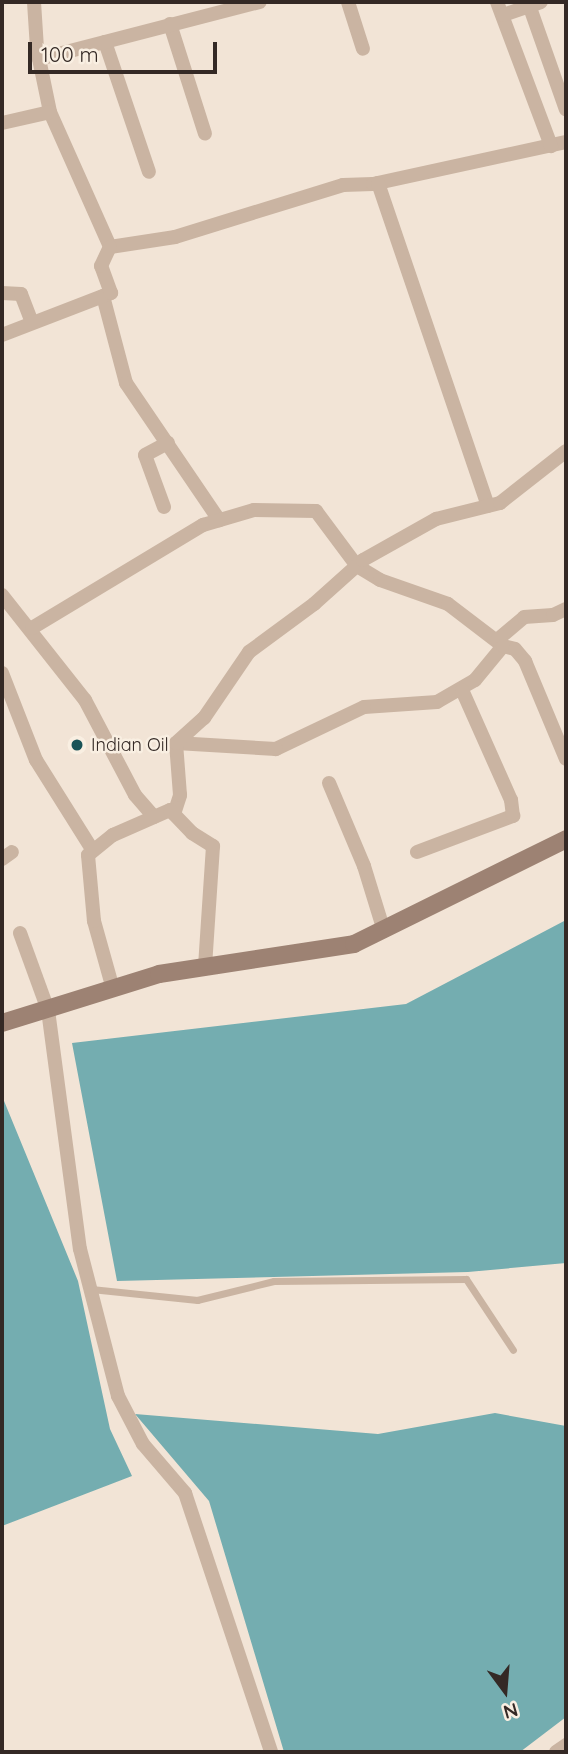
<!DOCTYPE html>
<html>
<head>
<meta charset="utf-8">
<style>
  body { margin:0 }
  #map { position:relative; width:568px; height:1754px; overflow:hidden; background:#f2e4d6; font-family:Quicksand,sans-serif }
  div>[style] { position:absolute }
  .water>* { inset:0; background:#74adb0 }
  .lane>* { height:7px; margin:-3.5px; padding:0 3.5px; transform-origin:3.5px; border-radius:3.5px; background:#cab4a2 }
  .street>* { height:14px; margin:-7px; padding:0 7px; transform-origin:7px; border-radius:7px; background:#cab4a2 }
  .secondary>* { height:18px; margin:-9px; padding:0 9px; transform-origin:9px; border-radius:9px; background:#9d8273 }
  .dots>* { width:19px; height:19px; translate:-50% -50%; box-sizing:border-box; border:4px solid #f9efe2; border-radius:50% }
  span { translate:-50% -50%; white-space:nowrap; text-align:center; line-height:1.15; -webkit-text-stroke:5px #f9efe2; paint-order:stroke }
  .poi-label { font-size:18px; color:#342925 }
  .left { translate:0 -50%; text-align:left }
  .frame { position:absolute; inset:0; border:4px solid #342925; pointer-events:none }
  .north { position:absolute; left:470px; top:1656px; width:70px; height:70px; -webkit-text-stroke:5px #f9efe2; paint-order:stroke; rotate:164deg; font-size:19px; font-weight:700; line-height:28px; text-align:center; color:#342925 }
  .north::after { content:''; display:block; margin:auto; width:24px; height:32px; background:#342925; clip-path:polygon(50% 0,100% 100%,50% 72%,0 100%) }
  .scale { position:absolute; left:28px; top:42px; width:189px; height:32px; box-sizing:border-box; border:4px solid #342925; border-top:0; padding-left:9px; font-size:21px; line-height:24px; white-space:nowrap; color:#342925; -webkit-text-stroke:5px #f9efe2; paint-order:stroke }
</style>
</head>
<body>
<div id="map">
  <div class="water">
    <i style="clip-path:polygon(566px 920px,566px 1263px,468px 1272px,117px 1281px,72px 1043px,406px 1004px)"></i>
    <i style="clip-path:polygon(2px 1096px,78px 1281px,110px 1429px,132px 1476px,2px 1526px)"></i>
    <i style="clip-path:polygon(495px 1413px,566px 1426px,566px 1717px,520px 1752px,284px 1752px,209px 1501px,135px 1414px,378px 1434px)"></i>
  </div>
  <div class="lane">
    <i style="left:91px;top:1289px;width:107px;rotate:5.9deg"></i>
    <i style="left:197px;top:1300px;width:79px;rotate:-13.9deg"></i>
    <i style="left:274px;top:1281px;width:192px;rotate:-0.6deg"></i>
    <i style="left:466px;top:1279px;width:85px;rotate:56.5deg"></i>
  </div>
  <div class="street">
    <i style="left:34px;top:2px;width:47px;rotate:86.3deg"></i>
    <i style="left:37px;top:49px;width:64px;rotate:78.3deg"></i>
    <i style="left:50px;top:112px;width:148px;rotate:66deg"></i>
    <i style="left:110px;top:247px;width:66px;rotate:-8.7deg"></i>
    <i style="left:175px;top:237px;width:176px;rotate:-17.2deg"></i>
    <i style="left:343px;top:185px;width:30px;rotate:-2deg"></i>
    <i style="left:373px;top:184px;width:198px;rotate:-12.3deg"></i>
    <i style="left:348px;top:2px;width:49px;rotate:72.3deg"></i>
    <i style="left:497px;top:2px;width:154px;rotate:69.4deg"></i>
    <i style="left:528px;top:2px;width:114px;rotate:70.6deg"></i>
    <i style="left:503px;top:15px;width:40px;rotate:-18.9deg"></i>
    <i style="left:170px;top:24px;width:115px;rotate:72.3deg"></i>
    <i style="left:105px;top:42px;width:137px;rotate:71.3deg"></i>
    <i style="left:39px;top:59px;width:228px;rotate:-14.5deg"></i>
    <i style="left:2px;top:123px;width:49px;rotate:-12.9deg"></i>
    <i style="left:378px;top:183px;width:341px;rotate:71.2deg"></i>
    <i style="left:2px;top:293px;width:19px;rotate:3deg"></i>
    <i style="left:21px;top:294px;width:30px;rotate:69deg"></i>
    <i style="left:103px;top:296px;width:90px;rotate:75.2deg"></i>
    <i style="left:126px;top:383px;width:166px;rotate:55.8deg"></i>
    <i style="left:2px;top:335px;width:117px;rotate:-21.1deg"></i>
    <i style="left:111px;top:293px;width:29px;rotate:-110deg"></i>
    <i style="left:101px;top:266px;width:21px;rotate:-65deg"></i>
    <i style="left:164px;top:507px;width:55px;rotate:-110.1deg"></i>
    <i style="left:145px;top:455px;width:26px;rotate:-28deg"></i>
    <i style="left:2px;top:595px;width:134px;rotate:51.7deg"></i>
    <i style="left:85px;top:700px;width:107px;rotate:62.2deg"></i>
    <i style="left:135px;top:795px;width:29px;rotate:49deg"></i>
    <i style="left:32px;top:628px;width:200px;rotate:-31.1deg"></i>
    <i style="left:203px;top:525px;width:53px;rotate:-16.4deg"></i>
    <i style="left:254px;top:510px;width:62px;rotate:0.9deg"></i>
    <i style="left:316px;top:511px;width:69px;rotate:53.3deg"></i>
    <i style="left:357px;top:566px;width:27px;rotate:31deg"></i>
    <i style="left:380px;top:580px;width:72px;rotate:19.4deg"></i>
    <i style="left:448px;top:604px;width:69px;rotate:37.4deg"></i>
    <i style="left:503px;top:646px;width:44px;rotate:129.5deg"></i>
    <i style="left:475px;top:680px;width:44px;rotate:149.9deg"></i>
    <i style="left:437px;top:702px;width:73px;rotate:176.1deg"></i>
    <i style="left:364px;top:707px;width:98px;rotate:154.5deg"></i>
    <i style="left:276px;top:749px;width:100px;rotate:-176.6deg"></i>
    <i style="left:497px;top:640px;width:35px;rotate:-40deg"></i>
    <i style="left:524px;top:617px;width:29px;rotate:-4deg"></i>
    <i style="left:553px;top:615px;width:14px;rotate:-25deg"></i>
    <i style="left:503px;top:646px;width:12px;rotate:14deg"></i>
    <i style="left:515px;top:649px;width:16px;rotate:50deg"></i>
    <i style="left:525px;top:661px;width:106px;rotate:67.3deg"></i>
    <i style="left:2px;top:673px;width:93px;rotate:68.7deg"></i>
    <i style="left:36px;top:760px;width:107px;rotate:57.9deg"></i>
    <i style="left:329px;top:783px;width:90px;rotate:67.1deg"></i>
    <i style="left:364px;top:866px;width:68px;rotate:72.9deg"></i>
    <i style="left:174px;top:814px;width:20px;rotate:-72deg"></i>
    <i style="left:180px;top:795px;width:52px;rotate:-94.4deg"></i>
    <i style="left:176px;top:743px;width:38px;rotate:-42deg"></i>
    <i style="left:204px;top:718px;width:80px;rotate:-55.7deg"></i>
    <i style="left:249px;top:652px;width:81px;rotate:-36.4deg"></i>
    <i style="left:314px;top:604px;width:66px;rotate:-41.9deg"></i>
    <i style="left:363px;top:560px;width:84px;rotate:-29.3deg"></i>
    <i style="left:436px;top:519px;width:66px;rotate:-14deg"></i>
    <i style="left:500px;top:503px;width:84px;rotate:-38.2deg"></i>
    <i style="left:417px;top:852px;width:103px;rotate:-20.6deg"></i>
    <i style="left:513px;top:816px;width:16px;rotate:-97deg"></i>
    <i style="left:511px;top:800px;width:120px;rotate:-114deg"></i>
    <i style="left:2px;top:859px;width:12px;rotate:-35deg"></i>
    <i style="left:20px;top:933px;width:82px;rotate:70deg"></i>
    <i style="left:48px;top:1010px;width:241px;rotate:82.4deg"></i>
    <i style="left:80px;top:1249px;width:152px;rotate:75.5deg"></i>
    <i style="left:118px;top:1396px;width:54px;rotate:62.5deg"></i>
    <i style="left:143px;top:1444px;width:65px;rotate:49.4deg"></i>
    <i style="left:185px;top:1493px;width:273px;rotate:71.6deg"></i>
    <i style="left:113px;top:989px;width:71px;rotate:-105.6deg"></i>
    <i style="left:94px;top:921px;width:66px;rotate:-95.2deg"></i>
    <i style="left:88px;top:855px;width:32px;rotate:-39deg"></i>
    <i style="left:113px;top:835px;width:62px;rotate:-23.7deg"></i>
    <i style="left:170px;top:810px;width:32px;rotate:46deg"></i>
    <i style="left:192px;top:833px;width:25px;rotate:32deg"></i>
    <i style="left:213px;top:846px;width:122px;rotate:93.8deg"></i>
    <i style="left:556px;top:1752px;width:12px;rotate:-35deg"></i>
  </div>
  <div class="secondary">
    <i style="left:2px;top:1023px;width:164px;rotate:-17.3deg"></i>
    <i style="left:159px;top:974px;width:197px;rotate:-8.7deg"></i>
    <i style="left:354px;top:944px;width:237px;rotate:-26.3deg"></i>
  </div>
  <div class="dots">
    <i style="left:77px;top:745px;background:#195357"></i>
  </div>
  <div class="poi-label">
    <span class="left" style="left:91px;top:745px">Indian Oil</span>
  </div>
  <div class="frame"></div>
  <div class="north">N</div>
  <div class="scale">100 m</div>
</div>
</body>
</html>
